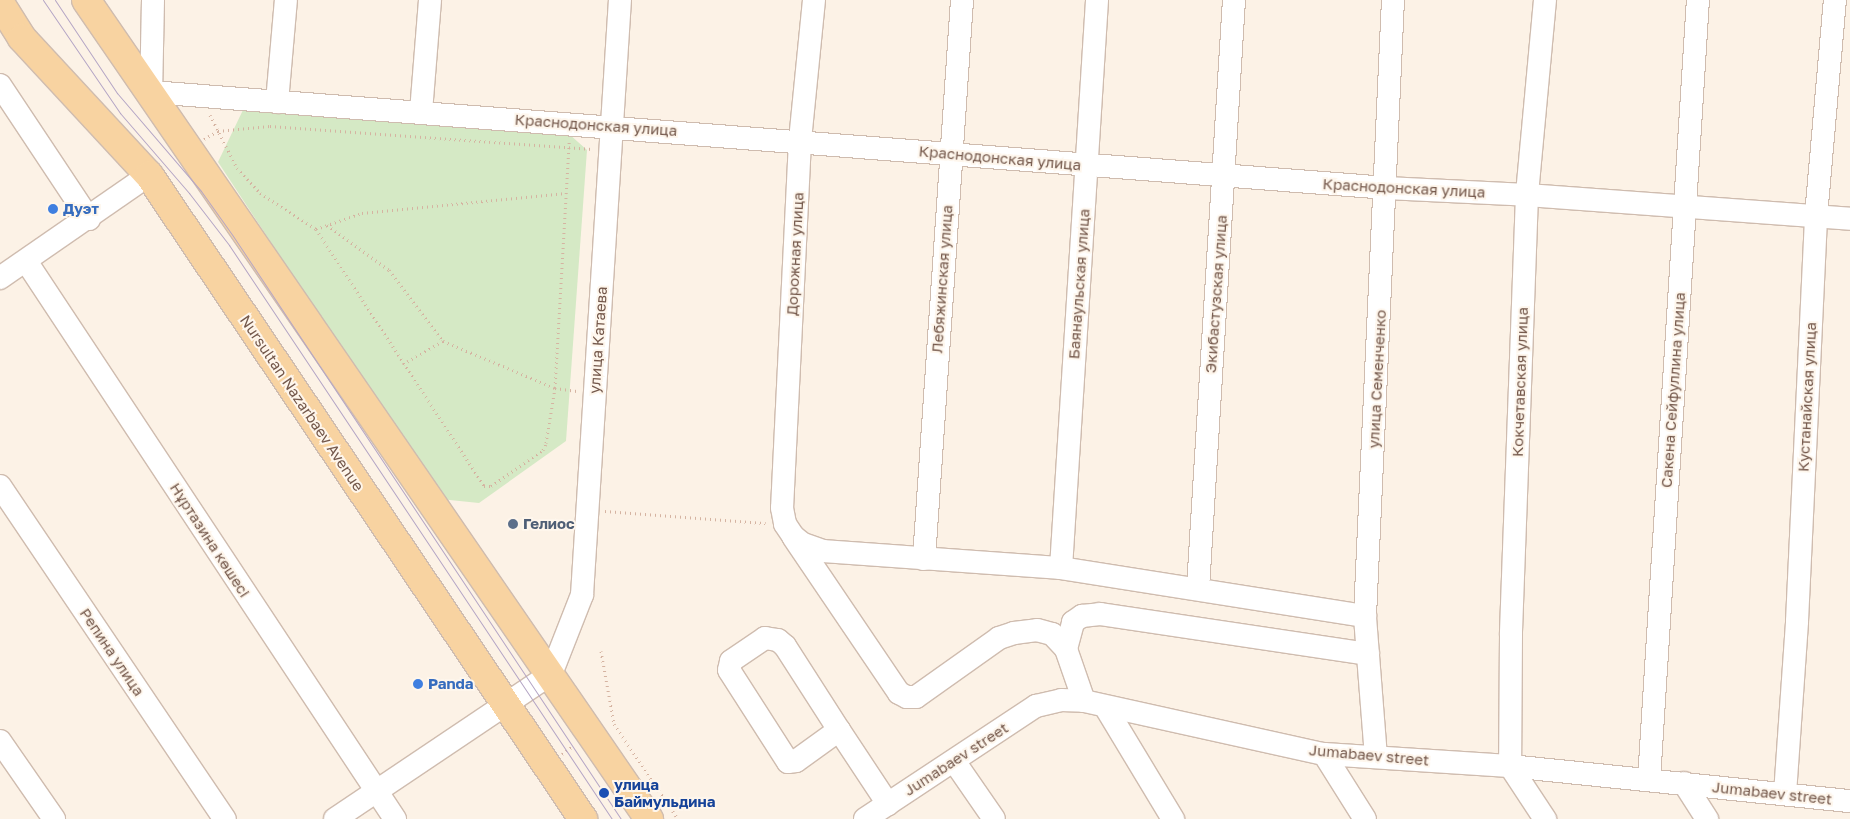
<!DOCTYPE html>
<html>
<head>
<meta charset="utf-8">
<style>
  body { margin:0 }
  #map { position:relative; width:1850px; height:819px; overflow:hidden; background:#fcf2e6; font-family:"Golos Text",sans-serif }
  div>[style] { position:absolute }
  .green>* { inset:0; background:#d5e9c5 }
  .path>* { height:3px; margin-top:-1.5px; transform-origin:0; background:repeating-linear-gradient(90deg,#d5b3a1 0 1px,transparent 0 5px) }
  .roads { filter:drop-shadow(1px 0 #cfbcaf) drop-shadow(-1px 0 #cfbcaf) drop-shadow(0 1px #cfbcaf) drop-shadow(0 -1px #cfbcaf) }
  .minor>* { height:22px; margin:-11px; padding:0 11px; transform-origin:11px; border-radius:11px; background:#fff }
  .major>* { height:28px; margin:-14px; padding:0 14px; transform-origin:14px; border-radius:14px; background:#f8d3a1 }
  .tram>* { height:1px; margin:-0.5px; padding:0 0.5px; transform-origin:0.5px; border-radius:0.5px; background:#b4a5c5 }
  .dots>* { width:14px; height:14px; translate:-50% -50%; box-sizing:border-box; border:2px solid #fef6ec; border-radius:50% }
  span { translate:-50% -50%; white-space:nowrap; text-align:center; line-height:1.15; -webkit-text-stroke:4px #fef6ec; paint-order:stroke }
  .street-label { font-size:15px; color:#74584b }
  .shop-label { font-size:15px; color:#366cbe; font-weight:700 }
  .left { translate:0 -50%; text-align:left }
  .service-label { font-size:15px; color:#4e5e75; font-weight:700 }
  .transit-label { font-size:15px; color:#164399; font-weight:700 }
</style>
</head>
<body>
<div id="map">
  <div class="green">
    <i style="clip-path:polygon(243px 110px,560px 126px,587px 150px,566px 441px,479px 503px,440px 499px,218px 162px)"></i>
  </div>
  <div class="path">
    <i style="left:210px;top:115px;width:59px;rotate:63deg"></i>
    <i style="left:237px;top:168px;width:34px;rotate:47deg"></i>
    <i style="left:260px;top:193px;width:67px;rotate:32.7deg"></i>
    <i style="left:316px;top:229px;width:307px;rotate:56.8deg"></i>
    <i style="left:484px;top:486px;width:7px"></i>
    <i style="left:491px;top:486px;width:63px;rotate:-34.7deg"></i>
    <i style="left:543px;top:450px;width:8px;rotate:-67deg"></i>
    <i style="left:546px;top:443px;width:56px;rotate:-80.7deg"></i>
    <i style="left:555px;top:388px;width:246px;rotate:-86.7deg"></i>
    <i style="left:204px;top:139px;width:16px;rotate:-30deg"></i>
    <i style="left:218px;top:131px;width:52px;rotate:-5.5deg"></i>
    <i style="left:270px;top:126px;width:323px;rotate:4.1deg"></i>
    <i style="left:327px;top:225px;width:77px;rotate:36deg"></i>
    <i style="left:389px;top:270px;width:89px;rotate:52.7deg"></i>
    <i style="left:443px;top:341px;width:121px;rotate:22.8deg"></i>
    <i style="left:555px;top:388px;width:22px;rotate:8deg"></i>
    <i style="left:316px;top:229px;width:49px;rotate:-19.2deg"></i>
    <i style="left:362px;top:213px;width:205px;rotate:-5.6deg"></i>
    <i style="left:403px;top:364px;width:46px;rotate:-29.9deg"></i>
    <i style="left:605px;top:511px;width:161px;rotate:4.3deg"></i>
    <i style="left:601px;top:651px;width:74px;rotate:79.9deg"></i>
    <i style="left:614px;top:724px;width:115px;rotate:56deg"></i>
    <i style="left:562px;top:754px;width:14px;rotate:-36deg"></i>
  </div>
  <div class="roads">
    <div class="minor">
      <i style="left:153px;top:0;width:92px;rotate:91.2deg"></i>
      <i style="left:151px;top:92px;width:1239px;rotate:4.44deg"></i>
      <i style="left:1386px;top:188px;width:141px;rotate:2.8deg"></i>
      <i style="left:1527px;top:195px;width:324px;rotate:4.2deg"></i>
      <i style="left:814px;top:0;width:142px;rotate:95.7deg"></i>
      <i style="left:800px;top:141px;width:367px;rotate:92.8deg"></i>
      <i style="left:782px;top:508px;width:16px;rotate:79deg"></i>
      <i style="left:785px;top:524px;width:14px;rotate:56deg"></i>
      <i style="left:793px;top:536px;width:13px;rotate:39deg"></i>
      <i style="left:803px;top:544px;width:21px;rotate:19deg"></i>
      <i style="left:823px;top:551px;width:239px;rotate:4.1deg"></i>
      <i style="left:1061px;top:568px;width:308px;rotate:9deg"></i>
      <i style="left:1545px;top:0;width:196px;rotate:95.3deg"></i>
      <i style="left:1527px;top:195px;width:440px;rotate:92.1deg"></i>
      <i style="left:1511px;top:635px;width:131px;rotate:90.4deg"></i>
      <i style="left:1510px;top:766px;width:64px;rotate:56.6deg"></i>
      <i style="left:0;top:85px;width:161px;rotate:56.4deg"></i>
      <i style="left:277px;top:102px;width:102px;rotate:-85deg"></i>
      <i style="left:421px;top:112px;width:112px;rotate:-85.4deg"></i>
      <i style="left:26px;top:261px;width:669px;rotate:56.52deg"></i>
      <i style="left:0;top:278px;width:181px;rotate:-34.7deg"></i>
      <i style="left:0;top:486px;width:402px;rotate:56deg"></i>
      <i style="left:794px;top:538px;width:187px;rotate:55.9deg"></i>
      <i style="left:899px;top:693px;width:9px;rotate:27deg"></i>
      <i style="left:907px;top:697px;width:9px"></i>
      <i style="left:916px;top:697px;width:102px;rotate:-35.4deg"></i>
      <i style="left:999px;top:638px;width:16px;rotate:-18deg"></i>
      <i style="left:1014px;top:633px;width:23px;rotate:-7deg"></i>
      <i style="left:1037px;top:630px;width:16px;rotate:15deg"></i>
      <i style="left:1052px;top:634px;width:21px;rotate:47deg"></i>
      <i style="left:924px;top:559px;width:560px;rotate:-86.11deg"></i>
      <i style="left:1061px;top:568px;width:569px;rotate:-86.37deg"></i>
      <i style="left:1198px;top:588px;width:589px;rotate:-86.5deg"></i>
      <i style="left:1084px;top:701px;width:55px;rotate:-109.1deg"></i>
      <i style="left:1066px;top:649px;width:28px;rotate:-75deg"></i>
      <i style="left:1073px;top:622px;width:11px;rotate:-34deg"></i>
      <i style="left:1082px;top:616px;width:18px;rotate:-6deg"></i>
      <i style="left:1100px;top:614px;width:271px;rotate:8.5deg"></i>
      <i style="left:1106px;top:708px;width:130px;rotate:58.9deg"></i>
      <i style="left:839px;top:730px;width:53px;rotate:144.2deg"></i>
      <i style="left:796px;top:761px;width:8px;rotate:173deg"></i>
      <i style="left:788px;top:762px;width:109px;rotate:-122.7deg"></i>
      <i style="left:729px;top:670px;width:9px;rotate:-77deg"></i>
      <i style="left:731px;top:661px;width:41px;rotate:-34.1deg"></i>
      <i style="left:765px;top:638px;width:13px;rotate:9deg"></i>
      <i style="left:778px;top:640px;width:9px;rotate:41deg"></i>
      <i style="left:785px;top:646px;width:100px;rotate:57.3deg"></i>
      <i style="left:839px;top:730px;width:89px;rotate:56.5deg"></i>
      <i style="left:0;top:741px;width:95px;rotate:55.3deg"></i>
      <i style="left:1324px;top:754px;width:77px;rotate:57.8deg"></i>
      <i style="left:1376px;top:757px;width:141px;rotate:-94.5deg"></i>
      <i style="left:1365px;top:616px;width:617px;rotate:-87.4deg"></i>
      <i style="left:954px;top:761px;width:70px;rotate:55.4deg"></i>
      <i style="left:1649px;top:780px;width:782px;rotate:-86.41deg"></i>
      <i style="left:1684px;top:783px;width:43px;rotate:57.4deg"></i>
      <i style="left:1785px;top:794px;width:173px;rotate:-86deg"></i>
      <i style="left:1797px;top:621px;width:405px;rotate:-87.3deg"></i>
      <i style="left:1816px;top:216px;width:217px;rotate:-85deg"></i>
      <i style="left:335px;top:819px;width:260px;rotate:-33.9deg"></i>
      <i style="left:551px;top:674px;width:85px;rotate:-68.6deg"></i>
      <i style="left:582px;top:595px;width:596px;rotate:-86.35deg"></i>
      <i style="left:865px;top:819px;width:205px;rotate:-33.5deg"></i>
      <i style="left:1036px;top:706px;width:26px;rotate:-13deg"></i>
      <i style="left:1061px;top:700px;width:23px;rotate:2deg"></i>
      <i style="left:1084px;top:701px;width:246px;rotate:12.5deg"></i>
      <i style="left:1324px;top:754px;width:186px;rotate:3.7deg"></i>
      <i style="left:1510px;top:766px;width:342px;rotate:5.9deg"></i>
    </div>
    <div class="major">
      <i style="left:86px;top:0;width:994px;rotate:55.49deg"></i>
      <i style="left:0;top:3px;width:41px;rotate:57.8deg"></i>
      <i style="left:22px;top:38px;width:187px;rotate:47.2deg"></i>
      <i style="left:149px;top:175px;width:777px;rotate:56.02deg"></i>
    </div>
  </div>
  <div class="tram">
    <i style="left:43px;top:0;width:137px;rotate:55.7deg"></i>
    <i style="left:120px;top:113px;width:106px;rotate:49.2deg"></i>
    <i style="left:189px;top:193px;width:66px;rotate:52.4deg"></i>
    <i style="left:229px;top:245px;width:690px;rotate:56.29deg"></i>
    <i style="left:55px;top:0;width:112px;rotate:56.3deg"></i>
    <i style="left:117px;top:93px;width:129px;rotate:49.4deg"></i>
    <i style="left:201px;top:191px;width:55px;rotate:54.6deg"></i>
    <i style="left:233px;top:236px;width:700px;rotate:56.36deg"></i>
  </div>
  <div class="dots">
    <i style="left:53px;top:209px;background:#3f7fe0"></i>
    <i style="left:513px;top:524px;background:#5c6f8a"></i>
    <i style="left:418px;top:684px;background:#3f7fe0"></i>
    <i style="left:604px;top:793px;background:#1a4fb4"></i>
  </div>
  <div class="street-label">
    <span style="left:596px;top:125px;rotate:4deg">Краснодонская улица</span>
    <span style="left:1000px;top:158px;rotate:5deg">Краснодонская улица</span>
    <span style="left:1404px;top:188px;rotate:3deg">Краснодонская улица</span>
    <span style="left:795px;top:254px;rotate:-87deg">Дорожная улица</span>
    <span style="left:942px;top:279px;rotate:-86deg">Лебяжинская улица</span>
    <span style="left:1079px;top:284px;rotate:-86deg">Баянаульская улица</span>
    <span style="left:1216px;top:294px;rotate:-86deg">Экибастузская улица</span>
    <span style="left:598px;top:340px;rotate:-86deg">улица Катаева</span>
    <span style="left:1377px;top:379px;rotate:-87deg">улица Семенченко</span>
    <span style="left:1520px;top:382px;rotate:-88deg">Кокчетавская улица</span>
    <span style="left:1673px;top:390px;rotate:-86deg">Сакена Сейфуллина улица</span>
    <span style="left:1807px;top:397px;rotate:-87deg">Кустанайская улица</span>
    <span style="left:302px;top:403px;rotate:56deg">Nursultan Nazarbaev Avenue</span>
    <span style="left:210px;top:540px;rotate:57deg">Нұртазина көшесі</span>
    <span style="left:112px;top:652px;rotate:56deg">Репина улица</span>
    <span style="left:1369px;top:755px;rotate:5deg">Jumabaev street</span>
    <span style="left:956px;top:759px;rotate:-33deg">Jumabaev street</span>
    <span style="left:1772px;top:793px;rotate:6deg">Jumabaev street</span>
  </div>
  <div class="shop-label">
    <span class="left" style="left:63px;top:209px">Дуэт</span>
    <span class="left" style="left:428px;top:684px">Panda</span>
  </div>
  <div class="service-label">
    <span class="left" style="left:523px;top:524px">Гелиос</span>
  </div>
  <div class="transit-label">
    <span class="left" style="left:614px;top:793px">улица<br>Баймульдина</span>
  </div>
</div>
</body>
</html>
